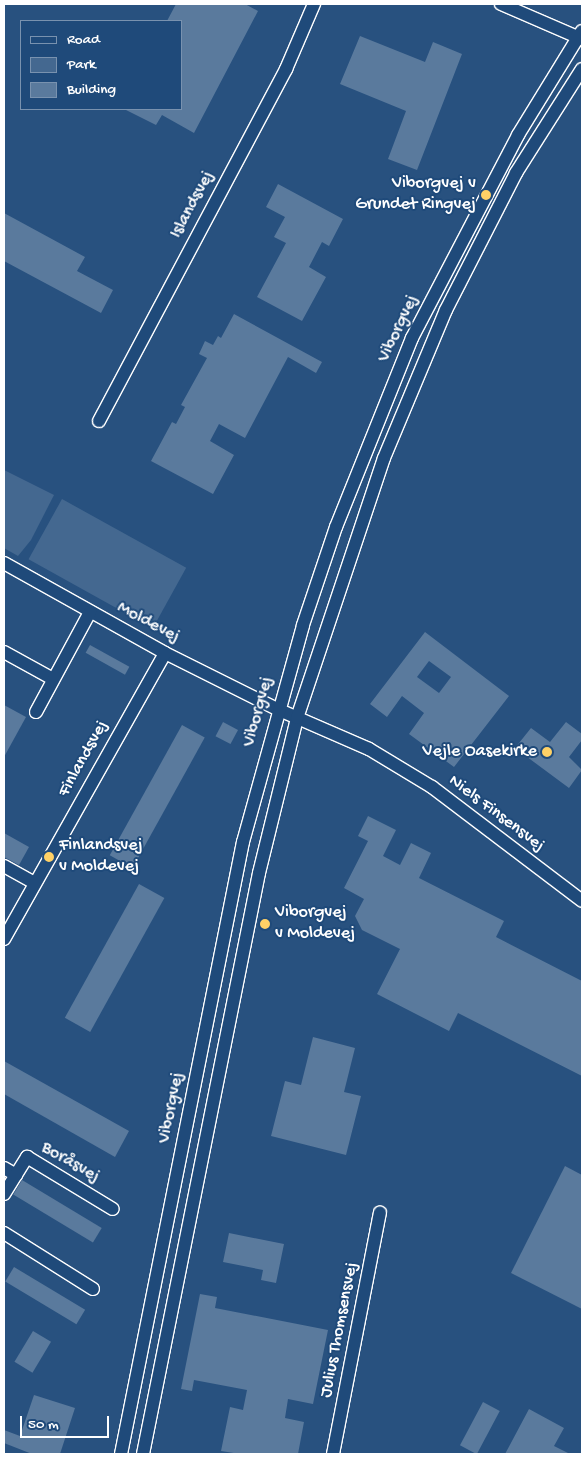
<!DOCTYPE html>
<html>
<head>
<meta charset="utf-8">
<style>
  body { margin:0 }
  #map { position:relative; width:586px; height:1458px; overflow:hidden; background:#28517f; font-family:"Gochi Hand",sans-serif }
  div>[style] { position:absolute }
  .green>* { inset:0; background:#446890; transform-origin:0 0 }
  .building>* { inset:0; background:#5a7a9d; transform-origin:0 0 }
  .roads { filter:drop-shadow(1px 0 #fff) drop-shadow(-1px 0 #fff) drop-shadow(0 1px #fff) drop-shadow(0 -1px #fff) }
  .minor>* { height:12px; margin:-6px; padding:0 6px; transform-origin:6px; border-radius:6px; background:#1f4a7a }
  .dots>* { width:14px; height:14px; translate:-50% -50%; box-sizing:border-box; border:2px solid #1f4a7a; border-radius:50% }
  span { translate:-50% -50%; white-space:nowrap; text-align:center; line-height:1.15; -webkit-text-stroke:4px #1f4a7a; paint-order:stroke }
  .poi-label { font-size:18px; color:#fff }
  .right { translate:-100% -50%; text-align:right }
  .left { translate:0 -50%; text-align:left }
  .street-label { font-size:18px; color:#fff }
  .frame { position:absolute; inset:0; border:5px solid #fff; pointer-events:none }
  .legend { position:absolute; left:20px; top:20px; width:162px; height:90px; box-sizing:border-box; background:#1f4a7a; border:1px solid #7992af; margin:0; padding:6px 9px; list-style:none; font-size:15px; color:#fff }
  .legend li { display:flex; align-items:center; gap:10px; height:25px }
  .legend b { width:25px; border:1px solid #7992af }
  .scale { position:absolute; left:20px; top:1416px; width:89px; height:22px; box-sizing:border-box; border:2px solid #fff; border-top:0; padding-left:6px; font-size:15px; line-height:18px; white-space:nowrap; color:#fff; -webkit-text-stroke:4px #1f4a7a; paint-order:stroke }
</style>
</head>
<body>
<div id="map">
  <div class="green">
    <i style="clip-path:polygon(4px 470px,54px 495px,31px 540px,18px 556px,4px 548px)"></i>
    <i style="left:62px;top:499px;width:142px;height:69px;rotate:29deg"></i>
  </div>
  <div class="building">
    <i style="clip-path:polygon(176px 4px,245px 4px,258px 11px,194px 133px,162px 115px,156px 125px,124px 109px,181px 109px,181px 21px,167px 21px)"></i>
    <i style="clip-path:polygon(360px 36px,425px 62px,433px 42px,462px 54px,417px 170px,388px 159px,406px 111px,340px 84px)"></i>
    <i style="clip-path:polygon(278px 184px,343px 219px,329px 246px,322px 242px,309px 267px,326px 277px,302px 321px,257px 297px,286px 243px,274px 237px,285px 217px,266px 207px)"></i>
    <i style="clip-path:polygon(4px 213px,85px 257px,77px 271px,113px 290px,101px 313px,4px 261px)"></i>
    <i style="clip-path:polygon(234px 314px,322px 362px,316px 373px,288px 357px,245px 438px,219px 424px,210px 441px,234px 455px,213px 494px,151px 461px,172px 422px,176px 424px,185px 407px,181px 405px,207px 358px,199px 354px,205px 341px,213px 345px,218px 336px,221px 338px)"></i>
    <i style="clip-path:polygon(evenodd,425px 632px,509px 696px,454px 767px,409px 734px,424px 713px,402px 696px,387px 717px,370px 704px,425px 632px,429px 661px,451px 677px,439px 693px,417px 677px,429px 661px)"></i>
    <i style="left:90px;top:645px;width:45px;height:9px;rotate:29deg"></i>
    <i style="clip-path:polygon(4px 705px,26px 717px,4px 757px)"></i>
    <i style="left:223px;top:722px;width:17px;height:16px;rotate:28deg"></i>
    <i style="clip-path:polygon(566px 722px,582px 734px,582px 740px,569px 757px,582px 770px,569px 788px,515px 748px,531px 728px,550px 742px)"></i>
    <i style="left:182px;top:725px;width:26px;height:149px;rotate:29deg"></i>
    <i style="clip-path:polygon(368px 816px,396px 830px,383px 856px,400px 865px,411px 843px,431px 853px,419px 878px,504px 921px,496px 937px,582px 981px,582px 1076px,458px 1013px,449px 1031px,377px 994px,400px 949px,362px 930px,355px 916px,364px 899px,344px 888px,368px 841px,358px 836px)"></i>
    <i style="clip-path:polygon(4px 833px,29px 847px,19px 865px,4px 857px)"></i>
    <i style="left:139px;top:884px;width:29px;height:153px;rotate:29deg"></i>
    <i style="clip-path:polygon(313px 1037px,355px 1048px,344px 1092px,361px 1096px,346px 1155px,271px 1136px,285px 1081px,301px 1085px)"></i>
    <i style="clip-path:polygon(4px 1061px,129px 1131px,115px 1157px,4px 1094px)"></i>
    <i style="clip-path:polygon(565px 1166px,582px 1175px,582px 1309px,511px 1273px)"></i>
    <i style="left:22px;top:1180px;width:93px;height:17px;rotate:31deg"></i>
    <i style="clip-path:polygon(229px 1233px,284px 1244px,276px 1283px,261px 1280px,263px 1270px,223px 1262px)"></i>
    <i style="left:14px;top:1267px;width:83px;height:17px;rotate:31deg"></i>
    <i style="clip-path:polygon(200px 1294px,217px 1297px,215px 1308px,328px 1330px,313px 1404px,288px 1399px,285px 1418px,304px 1422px,298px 1454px,240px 1454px,221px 1451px,230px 1407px,243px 1410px,247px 1390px,194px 1380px,192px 1391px,181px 1389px)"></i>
    <i style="left:33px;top:1331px;width:21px;height:36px;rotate:31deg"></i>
    <i style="clip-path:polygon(34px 1395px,75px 1408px,60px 1454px,32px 1454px,4px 1443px,4px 1430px,20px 1436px)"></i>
    <i style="left:483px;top:1402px;width:19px;height:49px;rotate:28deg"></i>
    <i style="clip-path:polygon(529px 1409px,564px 1428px,554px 1446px,570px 1454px,505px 1454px)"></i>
  </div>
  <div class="roads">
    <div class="minor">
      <i style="left:501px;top:4px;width:88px;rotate:23.4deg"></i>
      <i style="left:99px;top:421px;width:399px;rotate:-62deg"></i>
      <i style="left:286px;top:69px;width:71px;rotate:-66.7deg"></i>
      <i style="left:4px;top:563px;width:184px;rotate:29.2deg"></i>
      <i style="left:165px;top:653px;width:125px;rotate:26.6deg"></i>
      <i style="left:277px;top:709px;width:100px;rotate:23.5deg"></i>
      <i style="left:369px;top:749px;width:74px;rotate:31.1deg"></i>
      <i style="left:432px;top:787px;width:188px;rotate:37.2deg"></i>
      <i style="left:4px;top:652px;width:56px;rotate:28.9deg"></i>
      <i style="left:36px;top:712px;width:114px;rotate:-61.6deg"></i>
      <i style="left:4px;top:866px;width:35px;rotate:29deg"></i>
      <i style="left:4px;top:939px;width:328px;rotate:-60.6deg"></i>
      <i style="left:4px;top:1168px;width:14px;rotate:30deg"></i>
      <i style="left:4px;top:1194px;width:44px;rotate:-58.1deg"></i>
      <i style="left:27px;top:1157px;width:100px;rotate:31.2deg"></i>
      <i style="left:4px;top:1233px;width:105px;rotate:32.2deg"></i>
      <i style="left:121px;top:1454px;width:624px;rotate:-78.73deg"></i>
      <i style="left:243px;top:842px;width:225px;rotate:-74.5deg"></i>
      <i style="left:303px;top:625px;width:103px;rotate:-71.4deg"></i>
      <i style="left:336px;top:527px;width:204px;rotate:-68.1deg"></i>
      <i style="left:412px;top:338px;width:229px;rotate:-62.4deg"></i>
      <i style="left:518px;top:135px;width:122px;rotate:-58.4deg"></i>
      <i style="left:143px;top:1454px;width:592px;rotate:-78.71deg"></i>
      <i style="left:259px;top:873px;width:160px;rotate:-76.2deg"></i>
      <i style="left:297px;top:718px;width:274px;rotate:-71.5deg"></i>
      <i style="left:384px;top:458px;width:160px;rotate:-67.3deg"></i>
      <i style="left:446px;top:310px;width:154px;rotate:-62.9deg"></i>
      <i style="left:516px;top:173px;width:123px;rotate:-57.6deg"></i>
      <i style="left:333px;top:1454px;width:246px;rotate:-79deg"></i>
    </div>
  </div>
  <div class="dots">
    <i style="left:486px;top:195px;background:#ffd166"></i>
    <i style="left:547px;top:752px;background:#ffd166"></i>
    <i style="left:49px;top:857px;background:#ffd166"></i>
    <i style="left:265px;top:924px;background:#ffd166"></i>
  </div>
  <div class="poi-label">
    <span class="right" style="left:476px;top:195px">Viborgvej v<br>Grundet Ringvej</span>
    <span class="right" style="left:537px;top:752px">Vejle Oasekirke</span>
    <span class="left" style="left:59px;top:857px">Finlandsvej<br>v Moldevej</span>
    <span class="left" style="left:275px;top:924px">Viborgvej<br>v Moldevej</span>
  </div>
  <div class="street-label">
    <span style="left:193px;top:205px;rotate:-62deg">Islandsvej</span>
    <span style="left:399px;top:329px;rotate:-65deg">Viborgvej</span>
    <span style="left:148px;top:623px;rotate:28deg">Moldevej</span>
    <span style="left:259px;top:712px;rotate:-75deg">Viborgvej</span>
    <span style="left:84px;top:759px;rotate:-61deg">Finlandsvej</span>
    <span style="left:496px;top:814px;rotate:37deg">Niels Finsensvej</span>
    <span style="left:172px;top:1108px;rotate:-79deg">Viborgvej</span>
    <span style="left:70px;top:1163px;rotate:30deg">Boråsvej</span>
    <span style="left:340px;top:1330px;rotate:-79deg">Julius Thomsensvej</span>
  </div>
  <div class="frame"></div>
  <ul class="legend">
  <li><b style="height:6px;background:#1f4a7a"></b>Road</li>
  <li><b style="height:14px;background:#446890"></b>Park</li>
  <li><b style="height:14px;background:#5a7a9d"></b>Building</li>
  </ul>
  <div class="scale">50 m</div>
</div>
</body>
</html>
